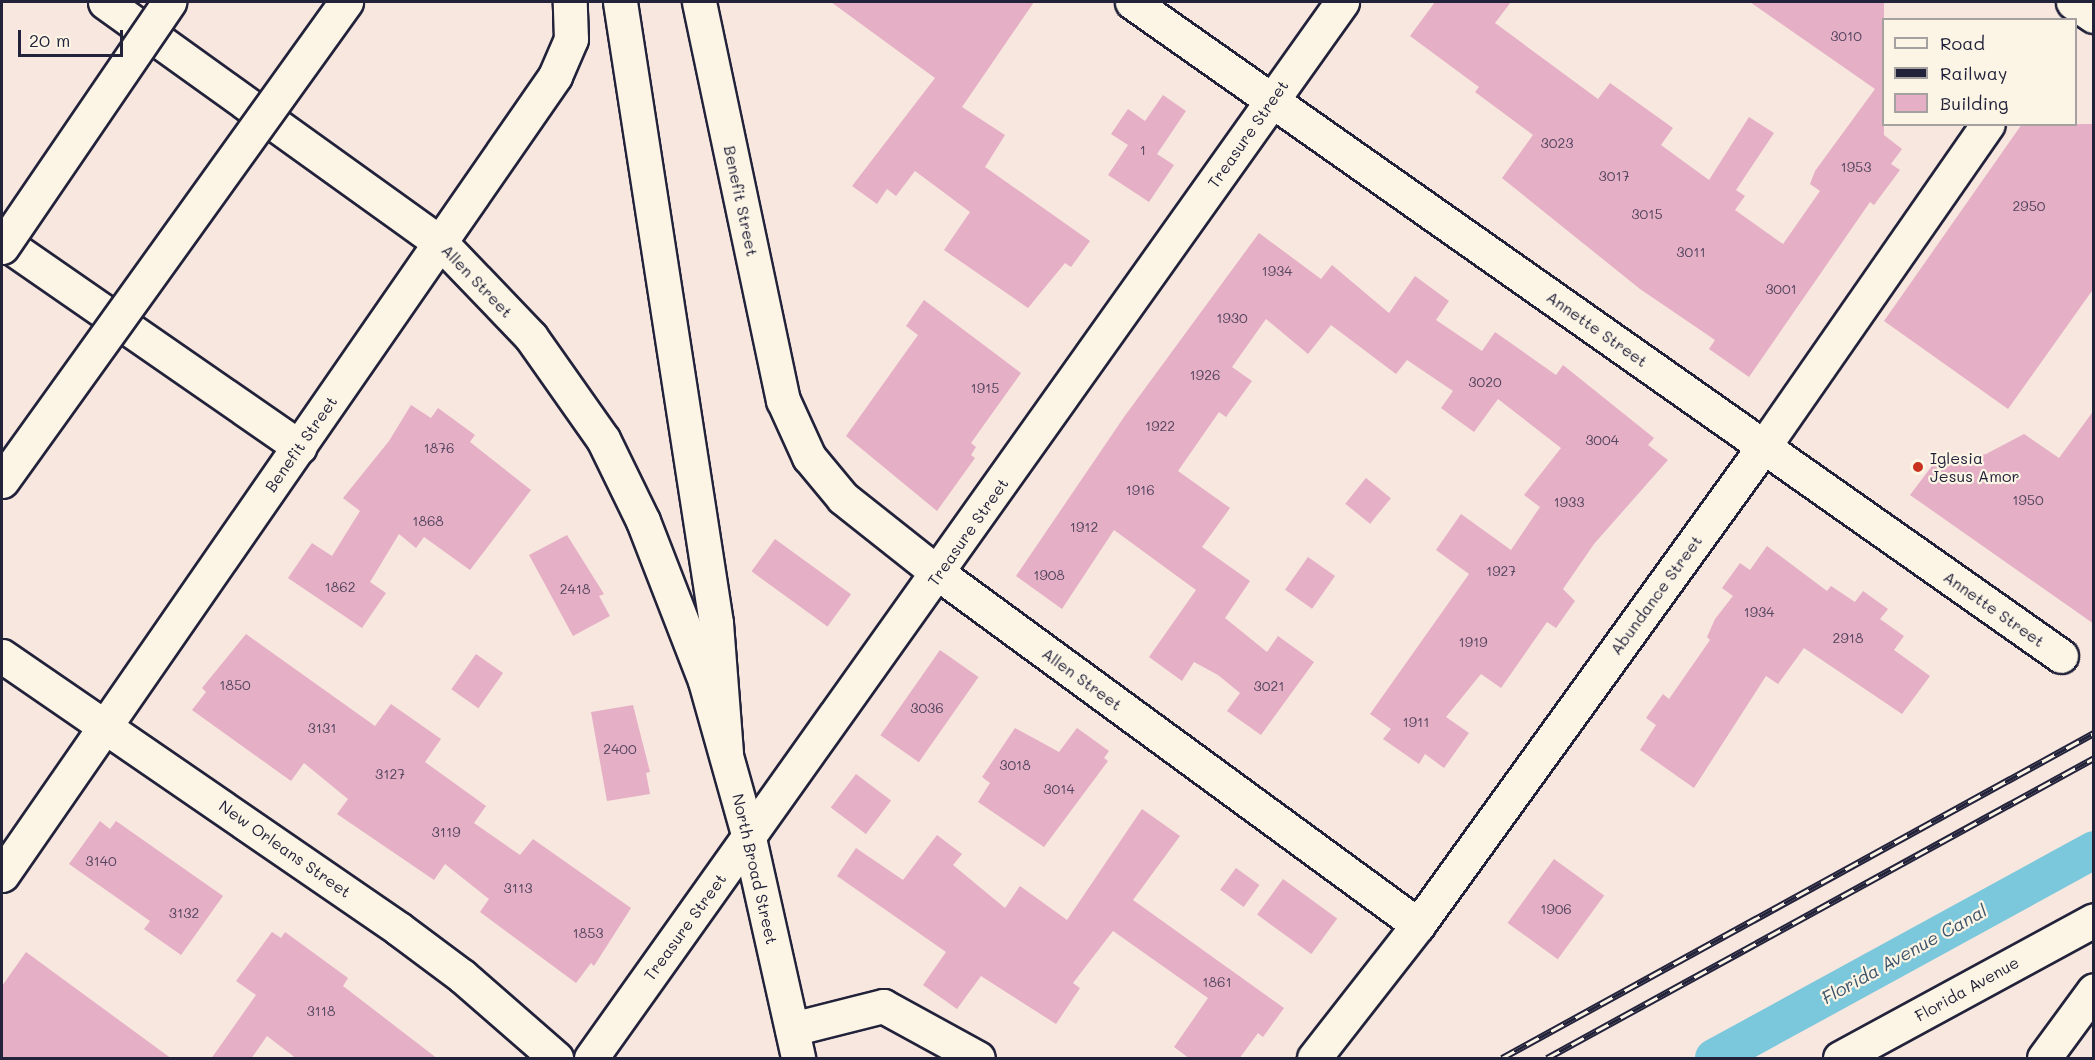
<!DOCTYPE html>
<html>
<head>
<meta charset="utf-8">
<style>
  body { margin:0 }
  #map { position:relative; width:2095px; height:1060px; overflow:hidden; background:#f7e7df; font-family:Mali,sans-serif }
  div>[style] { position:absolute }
  .canal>* { height:38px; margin:-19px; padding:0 19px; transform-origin:19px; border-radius:19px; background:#7bc7db }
  .building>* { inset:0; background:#e5afc6; transform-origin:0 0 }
  .roads { filter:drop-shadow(2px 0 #22223b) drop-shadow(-2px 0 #22223b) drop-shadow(0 2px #22223b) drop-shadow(0 -2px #22223b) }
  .minor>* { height:33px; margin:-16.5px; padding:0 16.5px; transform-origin:16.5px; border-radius:16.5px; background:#fcf5e5 }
  .major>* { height:33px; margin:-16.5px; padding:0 16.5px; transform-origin:16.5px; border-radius:16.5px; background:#fcf5e5 }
  .highway>* { height:33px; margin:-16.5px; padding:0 16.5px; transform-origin:16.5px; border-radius:16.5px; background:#fcf5e5 }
  .rail>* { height:7px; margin-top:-3.5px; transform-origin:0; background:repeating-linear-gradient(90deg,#fcf5e5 0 14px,#22223b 0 28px); box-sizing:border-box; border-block:2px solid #22223b }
  .bridges { filter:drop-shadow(2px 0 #22223b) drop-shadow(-2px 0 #22223b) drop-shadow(0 2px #22223b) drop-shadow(0 -2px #22223b) }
  .highway-bridge>* { height:33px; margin:-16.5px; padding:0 16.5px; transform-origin:16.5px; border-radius:16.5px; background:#fcf5e5 }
  .dots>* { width:16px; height:16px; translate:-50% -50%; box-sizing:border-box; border:3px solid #fcf5e5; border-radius:50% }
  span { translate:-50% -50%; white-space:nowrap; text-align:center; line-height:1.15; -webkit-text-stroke:4.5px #fcf5e5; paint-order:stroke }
  .number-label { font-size:14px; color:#53455e }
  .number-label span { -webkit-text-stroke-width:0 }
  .street-label { font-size:16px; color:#22223b }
  .poi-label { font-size:16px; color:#22223b }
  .left { translate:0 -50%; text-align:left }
  .water-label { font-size:18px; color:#3d546b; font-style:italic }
  .frame { position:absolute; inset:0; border:3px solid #22223b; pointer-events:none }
  .legend { position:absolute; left:1882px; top:18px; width:195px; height:108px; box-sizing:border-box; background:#fcf5e5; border:2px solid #a5a1a1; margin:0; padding:8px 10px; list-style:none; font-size:18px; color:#22223b }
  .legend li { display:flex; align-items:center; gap:12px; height:30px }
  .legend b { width:30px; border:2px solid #a5a1a1 }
  .scale { position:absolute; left:18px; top:30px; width:105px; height:27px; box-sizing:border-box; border:3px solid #22223b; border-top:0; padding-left:8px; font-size:18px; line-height:21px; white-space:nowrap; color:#22223b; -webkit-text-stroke:4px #fcf5e5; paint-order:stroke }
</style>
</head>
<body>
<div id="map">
  <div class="canal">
    <i style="left:1714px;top:1058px;width:433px;rotate:-28.7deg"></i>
  </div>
  <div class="building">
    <i style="clip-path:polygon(831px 2px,1034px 2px,962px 107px,1005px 135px,985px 167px,1090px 241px,1071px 267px,1065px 263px,1028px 308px,944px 250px,970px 212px,915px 171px,896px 196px,887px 189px,877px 204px,852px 186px,935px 78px)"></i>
    <i style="clip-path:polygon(1435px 2px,1511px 2px,1495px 23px,1598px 99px,1610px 83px,1673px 128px,1661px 145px,1709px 180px,1749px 117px,1774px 133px,1736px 190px,1745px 196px,1735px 210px,1783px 244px,1820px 191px,1810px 184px,1815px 171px,1875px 89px,1750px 2px,1884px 2px,1884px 135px,1902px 149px,1891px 164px,1900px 170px,1874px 205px,1870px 202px,1749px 377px,1709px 349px,1715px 340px,1640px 289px,1502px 178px,1533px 135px,1475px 92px,1479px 87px,1410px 36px)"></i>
    <i style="clip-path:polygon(1163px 95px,1186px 111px,1157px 154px,1174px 165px,1149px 202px,1108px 175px,1128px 145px,1111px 134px,1128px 109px,1145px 121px)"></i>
    <i style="clip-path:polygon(2022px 124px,2094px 124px,2094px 288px,2008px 409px,1884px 321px)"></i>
    <i style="clip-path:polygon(1259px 233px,1321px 279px,1332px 265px,1389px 313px,1415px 276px,1449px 301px,1436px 320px,1482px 351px,1495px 332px,1556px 375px,1563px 365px,1654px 438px,1648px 445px,1668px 460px,1594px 544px,1563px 589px,1575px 601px,1556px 628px,1547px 622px,1501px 688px,1481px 674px,1446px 717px,1469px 733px,1444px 768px,1425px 754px,1419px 764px,1383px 739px,1391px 729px,1370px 714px,1469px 574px,1436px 550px,1461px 514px,1511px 550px,1540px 507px,1524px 495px,1561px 448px,1498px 399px,1474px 432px,1441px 408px,1453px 391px,1407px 360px,1396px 374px,1331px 325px,1308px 354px,1266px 319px,1232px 367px,1252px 381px,1226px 417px,1219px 412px,1178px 471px,1230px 508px,1202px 547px,1250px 581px,1225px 618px,1267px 652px,1278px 636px,1314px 662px,1261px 735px,1227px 711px,1240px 693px,1218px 675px,1194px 662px,1182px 681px,1149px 657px,1196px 590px,1114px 530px,1062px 609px,1016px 576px,1124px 417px)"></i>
    <i style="clip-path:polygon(924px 300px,1021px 373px,971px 443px,976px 447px,971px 455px,975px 458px,937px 511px,846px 436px,918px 335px,906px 326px)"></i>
    <i style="clip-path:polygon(411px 405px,431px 418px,438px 408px,475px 435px,470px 442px,531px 490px,470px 570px,424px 537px,416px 548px,399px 534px,370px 582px,386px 593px,362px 628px,288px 578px,312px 543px,332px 556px,360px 511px,343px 498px,389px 441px)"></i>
    <i style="clip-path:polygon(2094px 410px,2094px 624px,1910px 495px,1935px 462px,1986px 454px,2024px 434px,2059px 458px)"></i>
    <i style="left:1366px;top:478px;width:32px;height:33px;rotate:39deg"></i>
    <i style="clip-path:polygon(567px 535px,604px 594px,599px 596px,610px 616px,573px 636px,529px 555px)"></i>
    <i style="left:775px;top:539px;width:94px;height:40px;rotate:36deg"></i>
    <i style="clip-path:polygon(1767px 546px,1827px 591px,1831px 586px,1855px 602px,1863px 591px,1888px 609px,1880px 619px,1904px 636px,1894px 650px,1930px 676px,1902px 714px,1804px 648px,1778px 684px,1766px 676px,1694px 788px,1640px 750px,1656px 725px,1646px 718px,1663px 694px,1669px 699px,1710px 640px,1707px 637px,1715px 619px,1733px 596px,1722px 588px,1740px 563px,1750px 570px)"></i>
    <i style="left:1308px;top:557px;width:33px;height:40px;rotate:35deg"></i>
    <i style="clip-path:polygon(246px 634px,375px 726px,391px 704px,441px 739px,425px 762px,486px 806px,474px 823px,520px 855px,533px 839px,631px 908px,594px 966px,591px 963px,576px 983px,480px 912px,489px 899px,445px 864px,434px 880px,337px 814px,348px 799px,304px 763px,291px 781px,192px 710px,206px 692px,202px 688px)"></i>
    <i style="left:940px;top:650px;width:47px;height:104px;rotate:35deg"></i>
    <i style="left:476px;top:654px;width:33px;height:43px;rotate:35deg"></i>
    <i style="clip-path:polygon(633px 705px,650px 772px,646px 773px,650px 794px,607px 801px,591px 712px)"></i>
    <i style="clip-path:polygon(1015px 728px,1059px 752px,1077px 728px,1109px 751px,1104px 758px,1108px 761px,1044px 847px,978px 802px,990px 783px,982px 777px)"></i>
    <i style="left:856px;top:774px;width:44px;height:42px;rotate:37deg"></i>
    <i style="clip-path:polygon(1142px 809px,1180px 836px,1133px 900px,1284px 1008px,1263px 1037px,1258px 1033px,1239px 1059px,1190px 1059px,1174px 1047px,1208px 998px,1113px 931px,1073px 983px,1080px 988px,1056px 1024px,981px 976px,957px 1009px,923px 985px,946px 952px,837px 876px,856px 848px,903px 880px,937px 835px,962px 854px,953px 865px,1005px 908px,1020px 886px,1067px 920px)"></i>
    <i style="clip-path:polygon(100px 821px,110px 829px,116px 821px,223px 896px,181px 955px,144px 929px,150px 921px,69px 864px)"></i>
    <i style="left:1554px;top:859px;width:62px;height:79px;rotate:36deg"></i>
    <i style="left:1236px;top:868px;width:29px;height:27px;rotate:36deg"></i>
    <i style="left:1283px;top:879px;width:67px;height:44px;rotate:36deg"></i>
    <i style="clip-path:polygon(272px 932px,281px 938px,285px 932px,348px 978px,343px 986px,438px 1059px,297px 1059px,267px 1036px,251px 1059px,211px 1059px,256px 995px,236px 981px)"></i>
    <i style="clip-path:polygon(26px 952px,172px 1059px,2px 1059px,2px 986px)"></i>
  </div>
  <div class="roads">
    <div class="minor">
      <i style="left:699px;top:2px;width:407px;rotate:78.1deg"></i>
      <i style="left:783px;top:400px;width:63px;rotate:65.5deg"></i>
      <i style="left:809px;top:457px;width:53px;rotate:50.3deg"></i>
      <i style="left:843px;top:498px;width:122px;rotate:38.4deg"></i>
      <i style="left:939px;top:574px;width:594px;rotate:36.23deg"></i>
      <i style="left:1132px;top:2px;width:1136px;rotate:35.14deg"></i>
      <i style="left:2073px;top:2px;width:25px;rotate:34deg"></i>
      <i style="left:2px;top:241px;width:362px;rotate:34.7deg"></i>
      <i style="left:2px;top:875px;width:972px;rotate:-55.31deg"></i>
      <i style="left:555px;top:76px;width:40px;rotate:-66.6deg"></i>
      <i style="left:571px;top:39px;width:37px;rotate:-92deg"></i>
      <i style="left:792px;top:1029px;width:94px;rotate:-14.2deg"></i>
      <i style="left:883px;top:1006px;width:108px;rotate:28.7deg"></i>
      <i style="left:591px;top:1058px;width:1296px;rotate:-54.58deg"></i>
      <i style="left:1314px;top:1058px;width:169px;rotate:-52deg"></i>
      <i style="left:1418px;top:925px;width:591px;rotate:-54.16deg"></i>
      <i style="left:1764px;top:446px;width:392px;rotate:-55.2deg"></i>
      <i style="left:1840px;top:1058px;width:289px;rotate:-28.5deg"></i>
      <i style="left:2044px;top:1058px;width:84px;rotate:-53.7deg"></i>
    </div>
    <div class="major">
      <i style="left:105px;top:2px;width:413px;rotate:35.7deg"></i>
      <i style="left:441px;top:243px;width:130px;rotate:46.2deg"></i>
      <i style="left:531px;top:337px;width:125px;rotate:54.8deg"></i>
      <i style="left:603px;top:439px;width:91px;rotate:64deg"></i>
      <i style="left:643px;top:521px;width:172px;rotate:68.8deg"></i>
      <i style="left:705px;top:681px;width:163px;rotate:74.3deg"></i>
      <i style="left:749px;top:838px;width:225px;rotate:77.4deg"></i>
      <i style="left:2px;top:656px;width:482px;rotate:34.5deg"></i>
      <i style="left:399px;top:929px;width:79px;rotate:36.7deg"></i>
      <i style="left:462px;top:976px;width:125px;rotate:41.1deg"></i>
    </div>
    <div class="highway">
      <i style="left:620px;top:2px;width:628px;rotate:81.21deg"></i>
      <i style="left:716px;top:623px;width:131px;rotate:85.6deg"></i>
    </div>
  </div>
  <div class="rail">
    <i style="left:1502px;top:1058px;width:675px;rotate:-28.77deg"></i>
    <i style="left:1547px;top:1058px;width:624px;rotate:-28.74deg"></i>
  </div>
  <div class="bridges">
    <div class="highway-bridge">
      <i style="left:2px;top:247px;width:297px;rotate:-55.7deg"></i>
      <i style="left:2px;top:481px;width:590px;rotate:-54.32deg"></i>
    </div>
  </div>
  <div class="dots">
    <i style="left:1918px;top:467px;background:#c8321e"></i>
  </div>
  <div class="number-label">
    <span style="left:1846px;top:36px">3010</span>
    <span style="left:1557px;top:143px">3023</span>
    <span style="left:1143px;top:150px">1</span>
    <span style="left:1856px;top:167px">1953</span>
    <span style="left:1614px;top:176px">3017</span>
    <span style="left:2029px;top:206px">2950</span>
    <span style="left:1647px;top:214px">3015</span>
    <span style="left:1691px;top:252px">3011</span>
    <span style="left:1277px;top:271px">1934</span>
    <span style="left:1781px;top:289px">3001</span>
    <span style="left:1232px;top:318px">1930</span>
    <span style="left:1205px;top:375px">1926</span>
    <span style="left:1485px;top:382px">3020</span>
    <span style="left:985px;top:388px">1915</span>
    <span style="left:1160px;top:426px">1922</span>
    <span style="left:1602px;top:440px">3004</span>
    <span style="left:439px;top:448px">1876</span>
    <span style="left:1140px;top:490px">1916</span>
    <span style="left:2028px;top:500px">1950</span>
    <span style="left:1569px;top:502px">1933</span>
    <span style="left:428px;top:521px">1868</span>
    <span style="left:1084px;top:527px">1912</span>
    <span style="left:1501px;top:571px">1927</span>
    <span style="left:1049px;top:575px">1908</span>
    <span style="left:340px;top:587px">1862</span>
    <span style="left:575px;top:589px">2418</span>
    <span style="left:1759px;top:612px">1934</span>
    <span style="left:1848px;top:638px">2918</span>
    <span style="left:1473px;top:642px">1919</span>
    <span style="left:235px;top:685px">1850</span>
    <span style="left:1269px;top:686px">3021</span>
    <span style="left:927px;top:708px">3036</span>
    <span style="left:1416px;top:722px">1911</span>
    <span style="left:322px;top:728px">3131</span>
    <span style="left:620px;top:749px">2400</span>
    <span style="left:1015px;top:765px">3018</span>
    <span style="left:390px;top:774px">3127</span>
    <span style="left:1059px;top:789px">3014</span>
    <span style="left:446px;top:832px">3119</span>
    <span style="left:101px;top:861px">3140</span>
    <span style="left:518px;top:888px">3113</span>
    <span style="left:1556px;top:909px">1906</span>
    <span style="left:184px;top:913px">3132</span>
    <span style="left:588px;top:933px">1853</span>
    <span style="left:1217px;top:982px">1861</span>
    <span style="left:321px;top:1011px">3118</span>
  </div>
  <div class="street-label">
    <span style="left:1248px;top:134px;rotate:-55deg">Treasure Street</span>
    <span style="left:741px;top:201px;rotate:78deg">Benefit Street</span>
    <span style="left:477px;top:281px;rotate:46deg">Allen Street</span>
    <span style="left:1597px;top:329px;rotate:35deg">Annette Street</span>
    <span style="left:301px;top:444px;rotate:-55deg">Benefit Street</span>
    <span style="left:968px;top:532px;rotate:-55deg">Treasure Street</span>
    <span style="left:1656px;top:595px;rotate:-54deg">Abundance Street</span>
    <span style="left:1994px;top:609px;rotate:35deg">Annette Street</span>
    <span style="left:1082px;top:679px;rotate:36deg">Allen Street</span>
    <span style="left:285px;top:849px;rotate:35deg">New Orleans Street</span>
    <span style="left:755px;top:869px;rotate:77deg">North Broad Street</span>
    <span style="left:685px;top:927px;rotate:-54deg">Treasure Street</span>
    <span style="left:1967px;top:989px;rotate:-29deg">Florida Avenue</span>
  </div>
  <div class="poi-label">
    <span class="left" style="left:1930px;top:467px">Iglesia<br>Jesus Amor</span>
  </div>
  <div class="water-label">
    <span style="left:1904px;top:954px;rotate:-29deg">Florida Avenue Canal</span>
  </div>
  <div class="frame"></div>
  <ul class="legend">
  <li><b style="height:8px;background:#fcf5e5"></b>Road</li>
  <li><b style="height:8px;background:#22223b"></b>Railway</li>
  <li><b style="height:16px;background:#e5afc6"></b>Building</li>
  </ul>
  <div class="scale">20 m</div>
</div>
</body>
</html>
